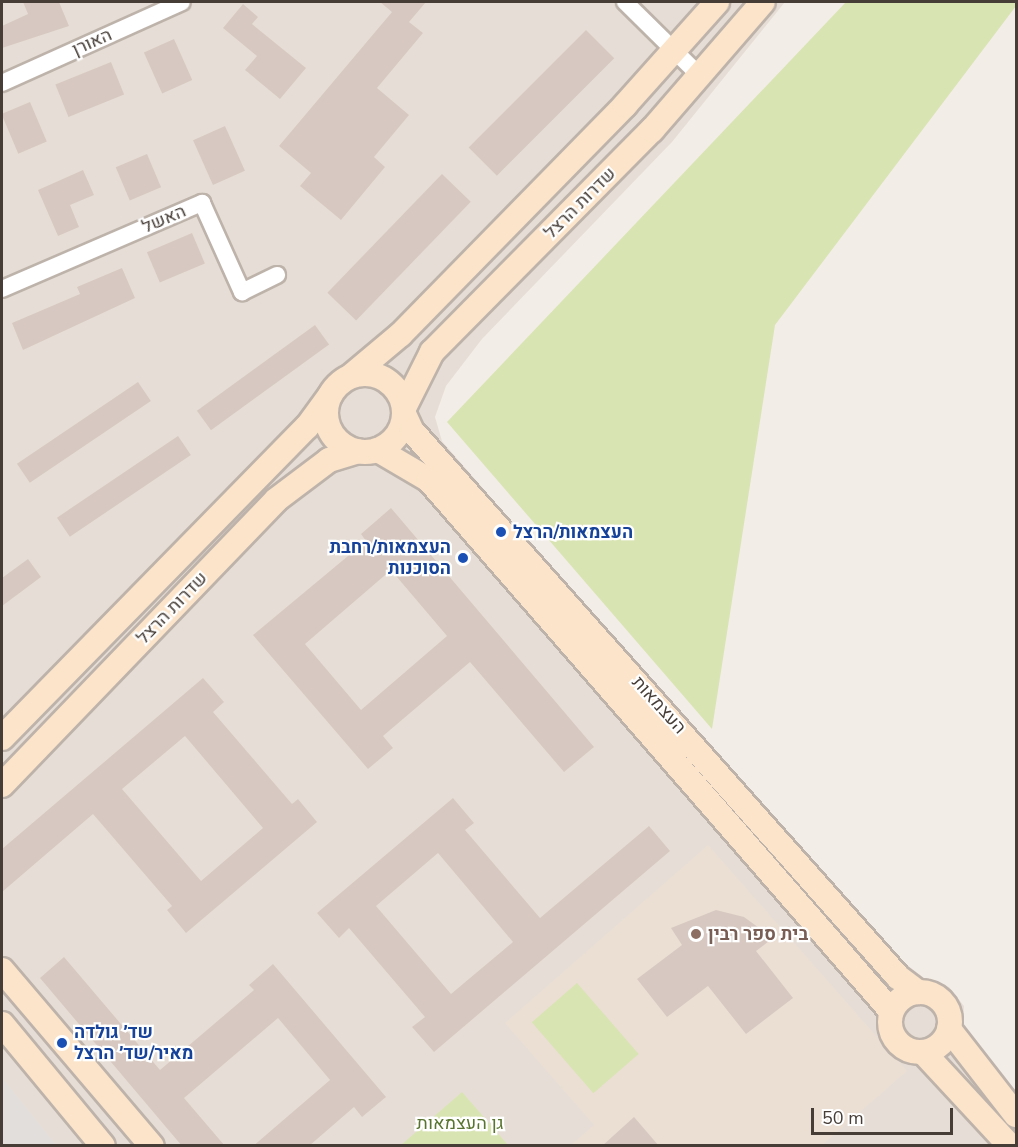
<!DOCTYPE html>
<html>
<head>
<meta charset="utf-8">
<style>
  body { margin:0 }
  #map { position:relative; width:1018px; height:1147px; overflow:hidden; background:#f3ede8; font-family:"Nunito Sans",Heebo,sans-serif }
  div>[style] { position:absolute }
  .residential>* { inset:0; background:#e6ded6 }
  .education>* { inset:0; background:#ebdfd3 }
  .green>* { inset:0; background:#d9e4b3; transform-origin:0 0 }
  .parking>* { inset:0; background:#e1dedc }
  .building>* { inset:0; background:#d7c9c1; transform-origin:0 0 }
  .roads { filter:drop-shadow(2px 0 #beb3ab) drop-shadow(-2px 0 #beb3ab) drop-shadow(0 2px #beb3ab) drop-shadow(0 -2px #beb3ab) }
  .street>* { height:16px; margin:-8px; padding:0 8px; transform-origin:8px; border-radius:8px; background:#fff }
  .secondary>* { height:24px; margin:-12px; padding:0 12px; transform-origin:12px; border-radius:12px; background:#fbe4c9 }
  .secondary>.ring { margin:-12px; padding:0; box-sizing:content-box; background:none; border:24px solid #fbe4c9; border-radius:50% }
  .dots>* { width:16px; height:16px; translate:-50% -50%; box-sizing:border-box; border:3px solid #fff; border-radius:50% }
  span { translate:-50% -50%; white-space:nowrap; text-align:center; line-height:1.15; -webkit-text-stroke:4.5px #fff; paint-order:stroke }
  .street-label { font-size:18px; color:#463d37 }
  .transit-label { font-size:18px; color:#164399; font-weight:700 }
  .left { translate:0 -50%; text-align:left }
  .right { translate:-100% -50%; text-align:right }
  .education-label { font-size:18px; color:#785e54; font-weight:700 }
  .park-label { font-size:18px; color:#58742e }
  .frame { position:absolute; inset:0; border:3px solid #463d37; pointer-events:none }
  .scale { position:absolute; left:811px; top:1108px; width:142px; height:27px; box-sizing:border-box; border:3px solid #463d37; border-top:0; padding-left:8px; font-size:18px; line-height:21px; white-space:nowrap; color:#463d37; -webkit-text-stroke:4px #fff; paint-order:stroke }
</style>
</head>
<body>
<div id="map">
  <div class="residential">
    <i style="clip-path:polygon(2px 2px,785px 2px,672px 142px,482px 339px,446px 386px,435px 417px,442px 441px,905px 976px,949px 987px,964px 1006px,962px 1041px,1016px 1104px,1016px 1145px,2px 1146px)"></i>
  </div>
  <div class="education">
    <i style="clip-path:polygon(708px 845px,907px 1071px,822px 1145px,571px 1145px,594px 1125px,505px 1023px)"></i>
  </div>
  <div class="green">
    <i style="clip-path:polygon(846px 2px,1016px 2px,1016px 6px,775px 325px,712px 729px,447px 422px)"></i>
    <i style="left:577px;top:983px;width:94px;height:60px;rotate:49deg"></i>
    <i style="clip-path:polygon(462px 1092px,508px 1145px,401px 1145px)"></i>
  </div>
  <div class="parking">
    <i style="clip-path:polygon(2px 1078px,56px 1145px,2px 1145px)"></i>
  </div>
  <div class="building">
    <i style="clip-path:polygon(23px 2px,59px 2px,69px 26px,2px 48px,2px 26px,28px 14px)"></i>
    <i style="clip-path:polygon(380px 2px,426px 2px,409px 22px,423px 33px,377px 88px,409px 115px,374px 157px,385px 167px,341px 220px,300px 186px,311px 173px,279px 146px,392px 12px)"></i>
    <i style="clip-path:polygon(243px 4px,258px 17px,252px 24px,306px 68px,280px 99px,245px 70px,257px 56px,223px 28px)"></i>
    <i style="left:586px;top:30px;width:40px;height:166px;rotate:45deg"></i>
    <i style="left:174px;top:39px;width:45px;height:33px;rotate:66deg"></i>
    <i style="left:111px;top:62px;width:35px;height:60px;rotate:68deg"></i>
    <i style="left:30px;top:102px;width:43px;height:31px;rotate:67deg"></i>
    <i style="left:225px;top:126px;width:49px;height:35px;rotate:66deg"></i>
    <i style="left:147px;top:154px;width:36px;height:34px;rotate:67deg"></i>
    <i style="clip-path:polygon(83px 170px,94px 195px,70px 205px,79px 227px,58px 236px,38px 190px)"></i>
    <i style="left:442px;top:174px;width:40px;height:165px;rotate:44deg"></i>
    <i style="left:192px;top:233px;width:33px;height:49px;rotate:67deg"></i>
    <i style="clip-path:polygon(122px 268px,135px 298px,23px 350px,12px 323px,80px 294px,77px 287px)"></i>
    <i style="left:315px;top:325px;width:24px;height:146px;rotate:54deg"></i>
    <i style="left:138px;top:382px;width:23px;height:146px;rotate:56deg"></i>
    <i style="left:178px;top:436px;width:23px;height:146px;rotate:56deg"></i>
    <i style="clip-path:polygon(evenodd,391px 508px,594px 747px,564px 772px,470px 662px,383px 736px,393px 748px,368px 769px,253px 635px,366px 541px,361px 534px,391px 508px,391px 570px,447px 636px,361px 710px,305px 644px,391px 570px)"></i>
    <i style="clip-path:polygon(28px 559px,41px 577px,2px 606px,2px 578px)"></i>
    <i style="clip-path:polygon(evenodd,203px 678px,224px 702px,213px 712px,292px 804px,298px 799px,317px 822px,186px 933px,167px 910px,172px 906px,93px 814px,2px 892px,2px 849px,203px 678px,185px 736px,263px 828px,201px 881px,122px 789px,185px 736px)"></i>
    <i style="clip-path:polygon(evenodd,453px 798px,474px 823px,465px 830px,540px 918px,649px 826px,670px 851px,434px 1052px,412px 1027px,425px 1017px,349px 928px,339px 938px,317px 913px,453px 798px,438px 853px,513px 942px,451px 994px,376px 906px,438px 853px)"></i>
    <i style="clip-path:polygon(716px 910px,744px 917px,773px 938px,756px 951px,793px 998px,746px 1034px,708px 986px,667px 1017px,637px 979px,682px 945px,671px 928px)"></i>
    <i style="clip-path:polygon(64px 957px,160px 1070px,254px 990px,249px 985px,273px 964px,386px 1097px,362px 1117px,354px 1107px,309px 1146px,253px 1146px,330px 1080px,278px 1018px,184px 1098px,225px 1146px,182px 1146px,40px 978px)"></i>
    <i style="clip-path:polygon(634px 1117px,659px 1146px,602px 1146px)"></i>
  </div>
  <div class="roads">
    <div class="street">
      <i style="left:625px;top:2px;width:107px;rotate:44.6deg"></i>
      <i style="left:2px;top:83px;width:197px;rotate:-24.2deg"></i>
      <i style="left:2px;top:289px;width:218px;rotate:-23.3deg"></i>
      <i style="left:202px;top:203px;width:98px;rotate:65.8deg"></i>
      <i style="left:242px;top:292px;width:39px;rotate:-26deg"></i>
    </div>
    <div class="secondary">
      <i class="ring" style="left:326px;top:374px;width:54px;height:54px"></i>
      <i style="left:351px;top:376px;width:65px;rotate:-40deg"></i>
      <i style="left:401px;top:334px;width:320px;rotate:-45.6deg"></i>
      <i style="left:625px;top:105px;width:138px;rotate:-48.2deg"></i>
      <i style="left:404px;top:408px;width:63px;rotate:-63.4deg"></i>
      <i style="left:432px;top:352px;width:313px;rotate:-45.3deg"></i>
      <i style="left:652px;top:130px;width:169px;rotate:-49.1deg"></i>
      <i style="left:404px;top:414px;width:19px;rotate:65deg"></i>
      <i style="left:412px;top:431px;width:731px;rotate:48.33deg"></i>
      <i style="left:898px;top:977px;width:25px;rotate:37deg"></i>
      <i style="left:378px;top:450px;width:59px;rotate:30.5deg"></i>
      <i style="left:429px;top:480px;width:704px;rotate:48.97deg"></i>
      <i style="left:2px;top:738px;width:436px;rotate:-45.6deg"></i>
      <i style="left:307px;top:427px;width:39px;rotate:-54deg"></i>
      <i style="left:2px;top:785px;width:395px;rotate:-46.1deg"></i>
      <i style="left:276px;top:500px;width:66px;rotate:-37deg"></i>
      <i style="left:329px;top:460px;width:30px;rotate:-17deg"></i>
      <i style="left:2px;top:970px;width:231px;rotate:49.6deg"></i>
      <i class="ring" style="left:890px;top:992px;width:36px;height:36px"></i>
      <i style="left:2px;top:1024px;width:158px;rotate:50.4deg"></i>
      <i style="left:949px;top:1029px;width:109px;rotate:52.1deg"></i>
      <i style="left:923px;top:1052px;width:128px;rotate:47.2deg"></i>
    </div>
  </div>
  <div class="dots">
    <i style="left:501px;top:532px;background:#1a4fb4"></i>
    <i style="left:463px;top:558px;background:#1a4fb4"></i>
    <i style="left:696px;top:934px;background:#8d6e63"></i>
    <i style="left:62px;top:1043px;background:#1a4fb4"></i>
  </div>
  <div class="street-label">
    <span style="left:92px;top:42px;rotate:-24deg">האורן</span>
    <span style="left:580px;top:203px;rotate:-45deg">שדרות הרצל</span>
    <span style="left:164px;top:219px;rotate:-23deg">האשל</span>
    <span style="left:172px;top:608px;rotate:-46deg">שדרות הרצל</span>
    <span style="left:659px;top:705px;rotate:48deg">העצמאות</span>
  </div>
  <div class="transit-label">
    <span class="left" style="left:513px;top:532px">העצמאות/הרצל</span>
    <span class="right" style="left:451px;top:558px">העצמאות/רחבת<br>הסוכנות</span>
    <span class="left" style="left:74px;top:1043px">שד׳ גולדה<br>מאיר/שד׳ הרצל</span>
  </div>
  <div class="education-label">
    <span class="left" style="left:708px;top:934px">בית ספר רבין</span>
  </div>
  <div class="park-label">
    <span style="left:460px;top:1123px">גן העצמאות</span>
  </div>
  <div class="frame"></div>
  <div class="scale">50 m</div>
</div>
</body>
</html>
